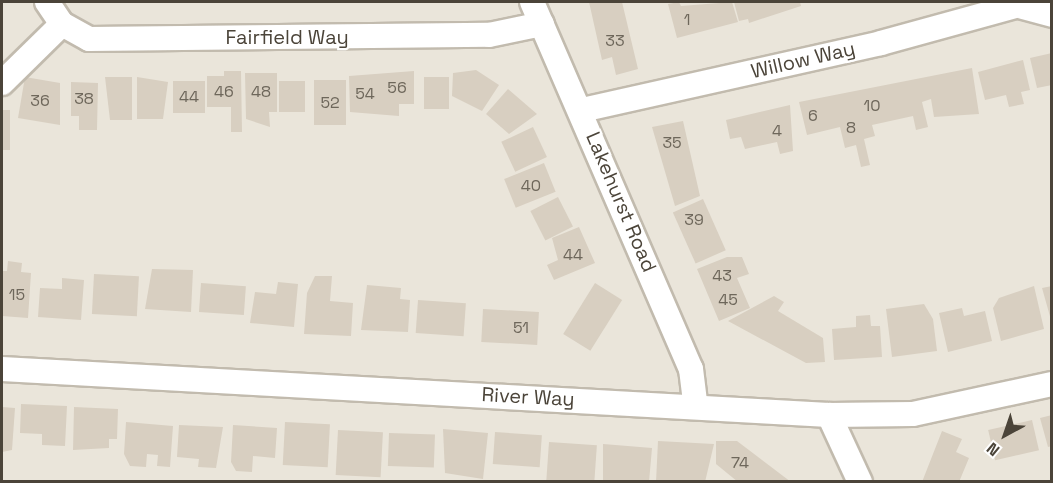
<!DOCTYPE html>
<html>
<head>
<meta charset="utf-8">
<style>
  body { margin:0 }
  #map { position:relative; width:1053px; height:483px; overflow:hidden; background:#f6f3ec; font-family:"Space Grotesk",sans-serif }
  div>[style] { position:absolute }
  .residential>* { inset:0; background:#eae5da; transform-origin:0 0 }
  .building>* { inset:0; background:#d8cfc1; transform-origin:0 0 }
  .roads { filter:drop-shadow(2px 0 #c2bbae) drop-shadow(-2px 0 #c2bbae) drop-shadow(0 2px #c2bbae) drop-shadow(0 -2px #c2bbae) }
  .minor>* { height:24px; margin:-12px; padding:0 12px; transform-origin:12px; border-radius:12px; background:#fff }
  span { translate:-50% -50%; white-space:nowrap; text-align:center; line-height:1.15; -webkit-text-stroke:4.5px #fff; paint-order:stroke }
  .number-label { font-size:16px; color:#6e675b }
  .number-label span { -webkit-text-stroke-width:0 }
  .street-label { font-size:20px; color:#4b4439 }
  .frame { position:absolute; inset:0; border:3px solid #4b4439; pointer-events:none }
  .north { position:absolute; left:975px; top:405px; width:60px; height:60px; -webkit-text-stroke:4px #fff; paint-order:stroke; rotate:220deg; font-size:16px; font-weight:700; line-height:24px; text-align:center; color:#4b4439 }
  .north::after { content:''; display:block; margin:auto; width:21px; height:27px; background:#4b4439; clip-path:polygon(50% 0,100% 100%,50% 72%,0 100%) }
</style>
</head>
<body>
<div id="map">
  <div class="residential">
    <i style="left:2px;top:2px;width:1049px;height:479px"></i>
  </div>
  <div class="building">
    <i style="clip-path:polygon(589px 2px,622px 2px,638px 69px,616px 75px,612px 57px,602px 60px)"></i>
    <i style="clip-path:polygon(679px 2px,681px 6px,732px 2px,738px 22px,677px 38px,668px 4px)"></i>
    <i style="clip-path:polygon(734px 2px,800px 2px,801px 6px,749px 23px,748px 19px,739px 21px)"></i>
    <i style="clip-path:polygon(1052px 53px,1052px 85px,1037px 88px,1030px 58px)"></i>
    <i style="clip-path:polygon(1023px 60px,1030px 90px,1021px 92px,1024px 104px,1009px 107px,1006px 95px,985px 100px,978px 72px)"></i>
    <i style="clip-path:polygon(972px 68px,979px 114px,934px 117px,931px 99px,922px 102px,928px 127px,916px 130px,913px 116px,872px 125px,875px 136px,864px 139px,870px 165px,861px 167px,856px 145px,845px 148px,840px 127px,807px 135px,799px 102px)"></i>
    <i style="clip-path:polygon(476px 70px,499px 85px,482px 111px,452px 96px,453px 73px)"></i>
    <i style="clip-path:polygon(224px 71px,241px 71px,242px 132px,231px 132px,231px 107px,207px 107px,207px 76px,224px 76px)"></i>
    <i style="clip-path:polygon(414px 71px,414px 104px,399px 104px,399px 116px,350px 112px,349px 76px)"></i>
    <i style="clip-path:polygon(245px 73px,277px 73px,277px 112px,269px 112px,270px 127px,246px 119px)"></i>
    <i style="clip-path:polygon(25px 77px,60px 83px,60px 125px,18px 118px)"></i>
    <i style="clip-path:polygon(105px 77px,132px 77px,132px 120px,110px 120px)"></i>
    <i style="clip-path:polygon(137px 77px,168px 82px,163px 119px,137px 119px)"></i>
    <i style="left:449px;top:77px;width:32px;height:25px;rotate:90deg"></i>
    <i style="left:314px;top:80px;width:32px;height:45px"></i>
    <i style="left:173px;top:81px;width:32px;height:32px"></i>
    <i style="left:279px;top:81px;width:26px;height:31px"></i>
    <i style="clip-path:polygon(71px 82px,98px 83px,97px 130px,79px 130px,79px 116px,71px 116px)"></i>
    <i style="clip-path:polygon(508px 89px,537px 114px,509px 134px,486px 114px)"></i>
    <i style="clip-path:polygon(790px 105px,793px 151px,780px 154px,777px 142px,745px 149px,741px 137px,730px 139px,726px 120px)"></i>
    <i style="left:2px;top:110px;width:8px;height:40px"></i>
    <i style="clip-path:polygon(683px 121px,700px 196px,675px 206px,652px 127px)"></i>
    <i style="left:533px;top:127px;width:33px;height:35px;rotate:65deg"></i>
    <i style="left:544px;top:163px;width:31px;height:43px;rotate:68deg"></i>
    <i style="left:558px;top:197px;width:33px;height:31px;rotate:63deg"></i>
    <i style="left:703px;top:199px;width:56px;height:33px;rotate:66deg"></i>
    <i style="clip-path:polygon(579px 227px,595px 263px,554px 280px,547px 265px,558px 260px,552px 238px)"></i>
    <i style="clip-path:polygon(727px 257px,742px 257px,749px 274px,737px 278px,750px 308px,719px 321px,697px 269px)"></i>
    <i style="clip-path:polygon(8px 261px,22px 263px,21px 272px,31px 273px,28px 318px,2px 316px,2px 271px,7px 271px)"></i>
    <i style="clip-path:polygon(152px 269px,193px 270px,191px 312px,145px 309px)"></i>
    <i style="left:94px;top:274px;width:45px;height:40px;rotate:3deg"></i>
    <i style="clip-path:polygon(315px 276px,332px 276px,330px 301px,353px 303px,351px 336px,304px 334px,307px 293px)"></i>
    <i style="clip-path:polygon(62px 278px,84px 280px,81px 320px,38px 317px,40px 288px,62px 289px)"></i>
    <i style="clip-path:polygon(278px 282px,298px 284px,294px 327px,250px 323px,255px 292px,276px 294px)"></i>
    <i style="left:201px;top:283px;width:45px;height:29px;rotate:4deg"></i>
    <i style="left:595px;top:283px;width:32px;height:60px;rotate:32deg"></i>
    <i style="clip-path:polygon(367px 285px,401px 288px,400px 299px,410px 300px,408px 332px,361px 330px)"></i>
    <i style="clip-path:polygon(1034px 286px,1044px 329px,1001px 341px,993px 308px,999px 298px)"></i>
    <i style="clip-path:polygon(1052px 286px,1052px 320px,1051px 320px,1042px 288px)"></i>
    <i style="clip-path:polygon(774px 296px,784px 302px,778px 311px,823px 338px,825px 362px,806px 363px,728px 321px)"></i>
    <i style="left:418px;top:300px;width:48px;height:33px;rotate:4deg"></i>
    <i style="clip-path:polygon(924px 304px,933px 319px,937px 351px,892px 357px,886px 309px)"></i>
    <i style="clip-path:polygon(962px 308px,964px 316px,985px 311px,992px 341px,948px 352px,939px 313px)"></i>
    <i style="left:483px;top:309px;width:56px;height:33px;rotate:3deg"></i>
    <i style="clip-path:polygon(870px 315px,871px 326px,880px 326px,882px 357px,834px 360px,832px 329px,856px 327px,856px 316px)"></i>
    <i style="clip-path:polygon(21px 404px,67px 406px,65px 446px,42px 445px,42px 434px,20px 433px)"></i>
    <i style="clip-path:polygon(2px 407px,15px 408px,12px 450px,2px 452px)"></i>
    <i style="clip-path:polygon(74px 407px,118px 409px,117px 439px,109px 439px,109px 448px,73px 450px)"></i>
    <i style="clip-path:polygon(1052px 415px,1052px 446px,1048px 447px,1040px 418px)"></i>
    <i style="left:1032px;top:420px;width:31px;height:45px;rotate:77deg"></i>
    <i style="clip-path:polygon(126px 422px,173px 426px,170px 467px,157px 466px,158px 455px,147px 454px,146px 467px,130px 466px,124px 454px)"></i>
    <i style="left:285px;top:422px;width:45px;height:43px;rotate:3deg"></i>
    <i style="clip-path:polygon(179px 425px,223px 427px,216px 468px,198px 467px,199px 459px,177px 457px)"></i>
    <i style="clip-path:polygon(233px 425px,277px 428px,275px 458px,253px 456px,252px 472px,236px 471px,231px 462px)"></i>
    <i style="clip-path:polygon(443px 429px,488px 433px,483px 479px,445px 473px)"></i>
    <i style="left:338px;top:430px;width:45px;height:45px;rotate:3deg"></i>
    <i style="clip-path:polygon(942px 431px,962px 439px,956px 452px,969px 458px,959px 482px,922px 482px)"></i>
    <i style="left:495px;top:432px;width:47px;height:32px;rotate:4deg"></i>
    <i style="left:389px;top:433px;width:46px;height:33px;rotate:2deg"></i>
    <i style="clip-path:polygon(658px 441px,714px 444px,705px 482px,656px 482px)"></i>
    <i style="clip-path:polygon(716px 441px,737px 441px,791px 482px,738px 482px,716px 464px)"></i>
    <i style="left:549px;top:442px;width:48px;height:40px;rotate:4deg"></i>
    <i style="clip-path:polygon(603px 444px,652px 448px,649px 482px,603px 482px)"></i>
  </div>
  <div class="roads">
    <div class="minor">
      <i style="left:47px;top:2px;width:27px;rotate:56deg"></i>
      <i style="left:62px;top:24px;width:31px;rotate:29deg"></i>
      <i style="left:89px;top:39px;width:400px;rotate:-0.6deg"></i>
      <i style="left:489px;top:35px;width:54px;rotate:-11.7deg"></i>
      <i style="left:532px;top:2px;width:400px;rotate:66.6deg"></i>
      <i style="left:691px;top:369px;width:38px;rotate:83deg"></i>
      <i style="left:1023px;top:7px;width:30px;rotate:15deg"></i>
      <i style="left:2px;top:83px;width:84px;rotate:-44.5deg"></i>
      <i style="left:582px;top:110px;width:306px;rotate:-12.6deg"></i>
      <i style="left:881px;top:43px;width:155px;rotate:-15.4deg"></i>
      <i style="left:2px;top:369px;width:828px;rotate:3.18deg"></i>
      <i style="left:829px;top:415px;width:84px;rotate:-0.7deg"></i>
      <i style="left:913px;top:414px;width:142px;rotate:-12.2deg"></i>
      <i style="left:829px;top:415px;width:74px;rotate:65.2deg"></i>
    </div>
  </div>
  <div class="number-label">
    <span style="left:687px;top:20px">1</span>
    <span style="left:615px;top:41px">33</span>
    <span style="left:397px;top:88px">56</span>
    <span style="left:224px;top:92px">46</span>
    <span style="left:261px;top:92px">48</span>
    <span style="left:365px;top:94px">54</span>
    <span style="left:189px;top:97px">44</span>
    <span style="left:84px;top:99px">38</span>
    <span style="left:40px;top:101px">36</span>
    <span style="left:330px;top:103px">52</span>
    <span style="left:872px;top:106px">10</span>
    <span style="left:813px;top:116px">6</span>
    <span style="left:851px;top:128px">8</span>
    <span style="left:777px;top:131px">4</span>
    <span style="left:672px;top:143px">35</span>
    <span style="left:531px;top:186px">40</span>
    <span style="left:694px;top:220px">39</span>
    <span style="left:573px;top:255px">44</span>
    <span style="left:722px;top:276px">43</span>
    <span style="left:17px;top:295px">15</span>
    <span style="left:728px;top:300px">45</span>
    <span style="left:521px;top:328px">51</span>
    <span style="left:740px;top:463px">74</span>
  </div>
  <div class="street-label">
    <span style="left:287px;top:37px">Fairfield Way</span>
    <span style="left:803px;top:60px;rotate:-13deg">Willow Way</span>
    <span style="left:621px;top:202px;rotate:67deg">Lakehurst Road</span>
    <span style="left:528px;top:397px;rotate:3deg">River Way</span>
  </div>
  <div class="frame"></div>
  <div class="north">N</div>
</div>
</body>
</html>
